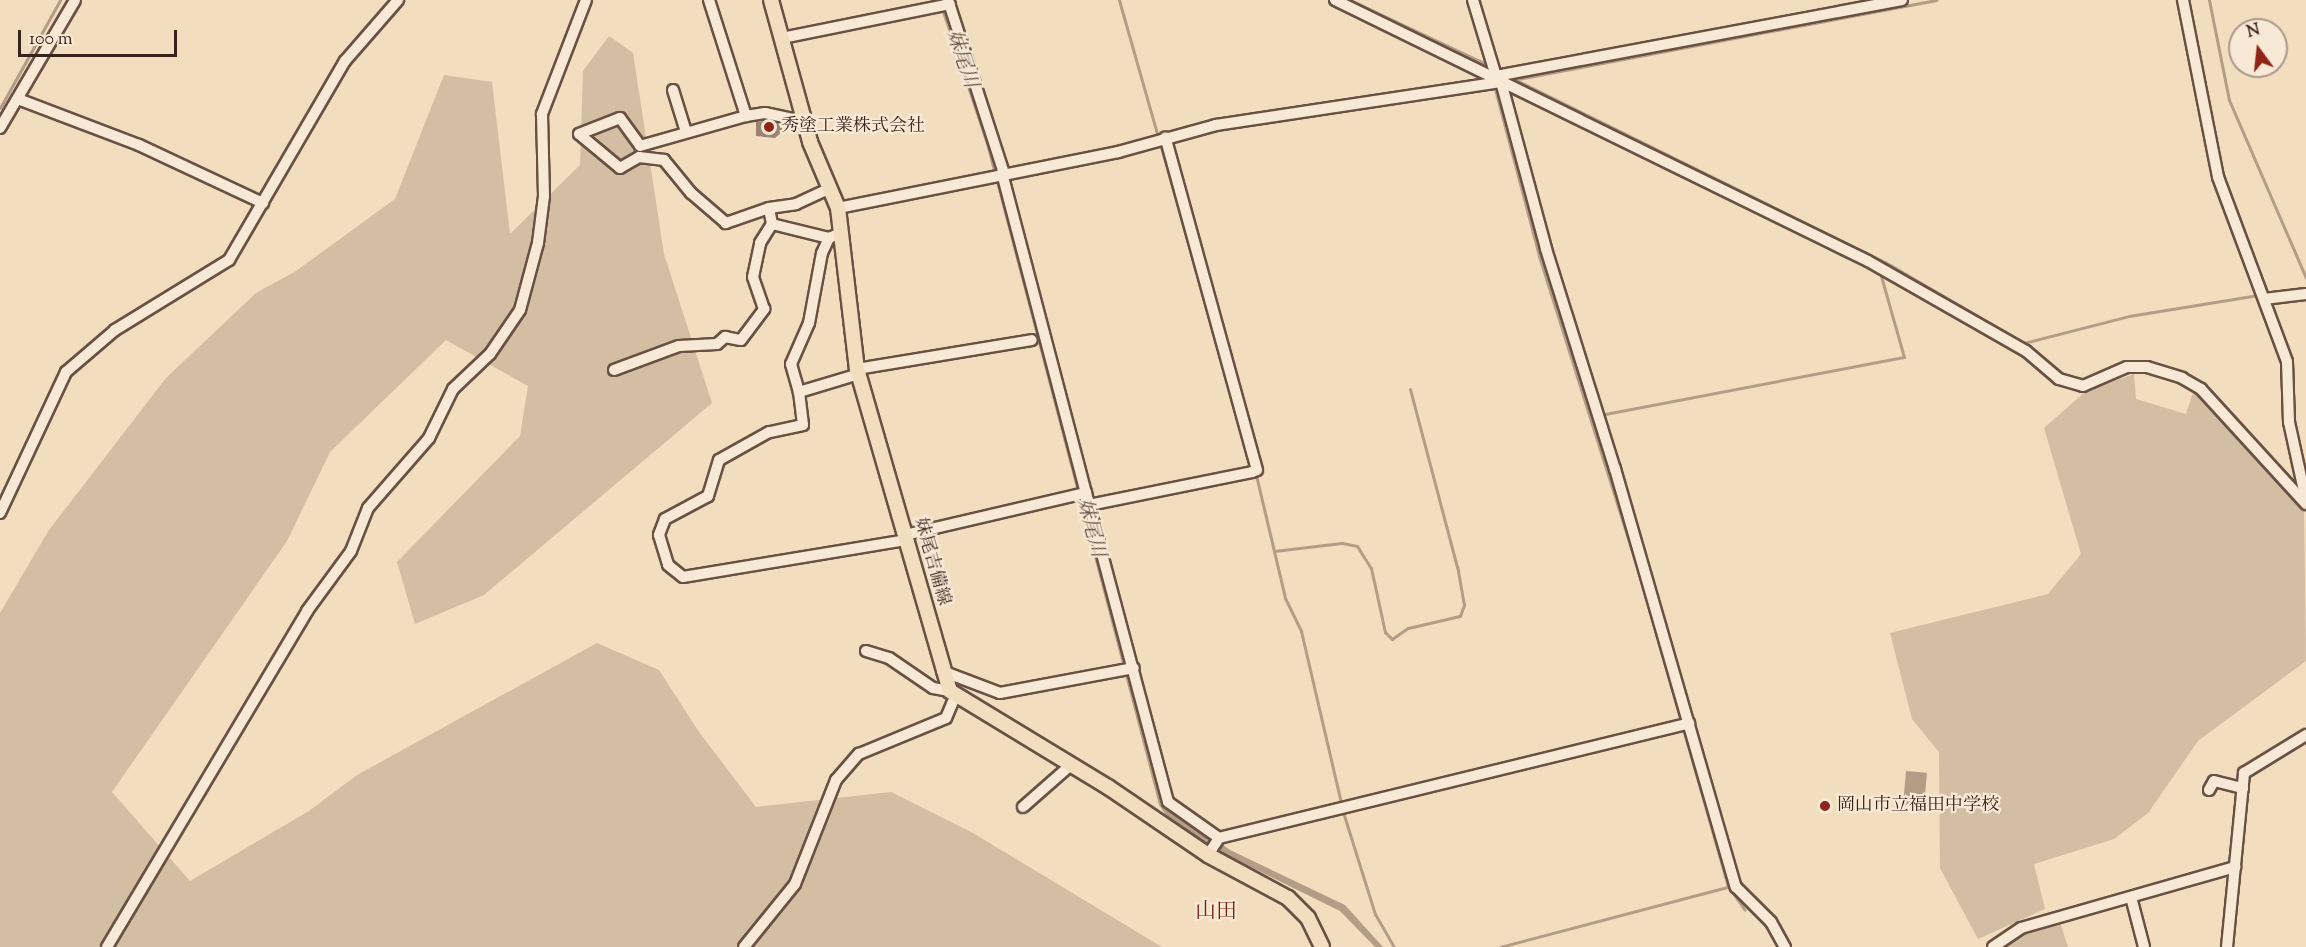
<!DOCTYPE html>
<html>
<head>
<meta charset="utf-8">
<style>
  body { margin:0 }
  #map { position:relative; width:2306px; height:947px; overflow:hidden; background:#f3ddbf; font-family:"Sorts Mill Goudy","Noto Serif JP",serif }
  div>[style] { position:absolute }
  .green>* { inset:0; background:#d3bda3 }
  .water>* { inset:0; background:#b49d87; transform-origin:0 0 }
  .stream>* { height:3px; margin:-1.5px; padding:0 1.5px; transform-origin:1.5px; border-radius:1.5px; background:#b49d87 }
  .building>* { inset:0; background:#9a8370 }
  .roads { filter:drop-shadow(2px 0 #685143) drop-shadow(-2px 0 #685143) drop-shadow(0 2px #685143) drop-shadow(0 -2px #685143) }
  .minor>* { height:10px; margin:-5px; padding:0 5px; transform-origin:5px; border-radius:5px; background:#f7e9d5 }
  .major>* { height:14px; margin:-7px; padding:0 7px; transform-origin:7px; border-radius:7px; background:#f3ddbf }
  .dots>* { width:16px; height:16px; translate:-50% -50%; box-sizing:border-box; border:3px solid #f7e9d5; border-radius:50% }
  span { translate:-50% -50%; white-space:nowrap; text-align:center; line-height:1.15; -webkit-text-stroke:4.5px #f7e9d5; paint-order:stroke }
  .poi-label { font-size:18px; color:#39221a }
  .left { translate:0 -50%; text-align:left }
  .street-label { font-size:18px; color:#39221a }
  .water-label { font-size:20px; color:#644d40; font-style:italic }
  .quarter-label { font-size:21px; color:#7a1f14 }
  .north { position:absolute; left:2228px; top:18px; width:60px; height:60px; box-sizing:border-box; background:#f7e9d5; border:2px solid #ab998a; border-radius:50%; rotate:345deg; font-size:16px; font-weight:700; line-height:24px; text-align:center; color:#39221a }
  .north::after { content:''; display:block; margin:auto; width:21px; height:27px; background:#8f2418; clip-path:polygon(50% 0,100% 100%,50% 72%,0 100%) }
  .scale { position:absolute; left:18px; top:30px; width:159px; height:27px; box-sizing:border-box; border:3px solid #39221a; border-top:0; padding-left:8px; font-size:18px; line-height:21px; white-space:nowrap; color:#39221a; -webkit-text-stroke:4px #f7e9d5; paint-order:stroke }
</style>
</head>
<body>
<div id="map">
  <div class="green">
    <i style="clip-path:polygon(609px 36px,633px 53px,664px 254px,712px 403px,484px 595px,415px 624px,397px 562px,520px 436px,528px 386px,446px 340px,330px 452px,287px 541px,112px 792px,190px 881px,309px 811px,357px 775px,597px 643px,659px 670px,699px 732px,756px 807px,891px 792px,973px 833px,1162px 947px,0 947px,0 613px,49px 530px,166px 378px,256px 293px,296px 271px,395px 199px,444px 75px,492px 82px,510px 234px,580px 165px,583px 71px)"></i>
    <i style="clip-path:polygon(2134px 374px,2136px 399px,2186px 414px,2194px 390px,2304px 506px,2306px 661px,2198px 741px,2148px 813px,2114px 839px,2034px 864px,2045px 909px,1978px 939px,1940px 868px,1939px 752px,1912px 719px,1890px 633px,2048px 594px,2081px 554px,2044px 428px,2086px 391px)"></i>
    <i style="clip-path:polygon(2060px 922px,2068px 947px,2004px 947px,2005px 940px)"></i>
  </div>
  <div class="water">
    <i style="clip-path:polygon(938px 0,946px 0,989px 132px,1167px 803px,1230px 850px,1345px 905px,1383px 947px,1375px 947px,1340px 911px,1216px 850px,1168px 818px,1159px 805px,986px 144px)"></i>
    <i style="left:1906px;top:771px;width:21px;height:40px;rotate:5deg"></i>
  </div>
  <div class="stream">
    <i style="left:1119px;top:0;width:142px;rotate:74.1deg"></i>
    <i style="left:1350px;top:0;width:150px;rotate:25.2deg"></i>
    <i style="left:2209px;top:0;width:102px;rotate:78.7deg"></i>
    <i style="left:2229px;top:100px;width:194px;rotate:66.6deg"></i>
    <i style="left:1514px;top:79px;width:414px;rotate:26.3deg"></i>
    <i style="left:1885px;top:262px;width:161px;rotate:30.2deg"></i>
    <i style="left:2024px;top:343px;width:108px;rotate:-14.4deg"></i>
    <i style="left:2129px;top:316px;width:131px;rotate:-9.2deg"></i>
    <i style="left:1518px;top:79px;width:426px;rotate:-10.7deg"></i>
    <i style="left:1495px;top:89px;width:173px;rotate:75.2deg"></i>
    <i style="left:1539px;top:256px;width:333px;rotate:72.5deg"></i>
    <i style="left:1639px;top:574px;width:324px;rotate:74.1deg"></i>
    <i style="left:1728px;top:886px;width:29px;rotate:55deg"></i>
    <i style="left:0;top:108px;width:124px;rotate:-60.9deg"></i>
    <i style="left:1160px;top:143px;width:294px;rotate:74.4deg"></i>
    <i style="left:2271px;top:293px;width:35px;rotate:-8deg"></i>
    <i style="left:1605px;top:414px;width:304px;rotate:-10.8deg"></i>
    <i style="left:1904px;top:357px;width:84px;rotate:-105.9deg"></i>
    <i style="left:1256px;top:475px;width:126px;rotate:76.7deg"></i>
    <i style="left:1285px;top:598px;width:37px;rotate:64deg"></i>
    <i style="left:1301px;top:631px;width:186px;rotate:76.9deg"></i>
    <i style="left:1343px;top:812px;width:107px;rotate:72.6deg"></i>
    <i style="left:1375px;top:914px;width:38px;rotate:60deg"></i>
    <i style="left:1274px;top:551px;width:68px;rotate:-6.7deg"></i>
    <i style="left:1342px;top:543px;width:15px;rotate:11deg"></i>
    <i style="left:1357px;top:546px;width:26px;rotate:58deg"></i>
    <i style="left:1371px;top:568px;width:66px;rotate:77.7deg"></i>
    <i style="left:1385px;top:632px;width:10px;rotate:45deg"></i>
    <i style="left:1392px;top:639px;width:19px;rotate:-35deg"></i>
    <i style="left:1408px;top:628px;width:53px;rotate:-13deg"></i>
    <i style="left:1460px;top:616px;width:12px;rotate:-70deg"></i>
    <i style="left:1464px;top:605px;width:39px;rotate:-100deg"></i>
    <i style="left:1457px;top:567px;width:184px;rotate:-104.8deg"></i>
    <i style="left:1500px;top:947px;width:235px;rotate:-14.8deg"></i>
  </div>
  <div class="building">
    <i style="clip-path:polygon(765px 121px,782px 124px,782px 132px,775px 138px,756px 136px,756px 122px)"></i>
  </div>
  <div class="roads">
    <div class="minor">
      <i style="left:709px;top:0;width:122px;rotate:72.3deg"></i>
      <i style="left:948px;top:0;width:182px;rotate:72.1deg"></i>
      <i style="left:1335px;top:0;width:593px;rotate:26.09deg"></i>
      <i style="left:1868px;top:261px;width:182px;rotate:29.7deg"></i>
      <i style="left:2026px;top:351px;width:43px;rotate:40.3deg"></i>
      <i style="left:2059px;top:379px;width:25px;rotate:16deg"></i>
      <i style="left:2083px;top:386px;width:48px;rotate:-23.4deg"></i>
      <i style="left:2127px;top:367px;width:20px"></i>
      <i style="left:2147px;top:367px;width:37px;rotate:17deg"></i>
      <i style="left:2182px;top:378px;width:22px;rotate:30deg"></i>
      <i style="left:2201px;top:389px;width:156px;rotate:47.6deg"></i>
      <i style="left:1473px;top:0;width:79px;rotate:73.2deg"></i>
      <i style="left:2183px;top:0;width:180px;rotate:78.8deg"></i>
      <i style="left:2218px;top:177px;width:197px;rotate:69.5deg"></i>
      <i style="left:2287px;top:362px;width:60px;rotate:88.1deg"></i>
      <i style="left:2289px;top:422px;width:80px;rotate:77.7deg"></i>
      <i style="left:782px;top:38px;width:171px;rotate:-11.4deg"></i>
      <i style="left:1496px;top:76px;width:413px;rotate:-10.6deg"></i>
      <i style="left:1500px;top:78px;width:177px;rotate:74.9deg"></i>
      <i style="left:1546px;top:249px;width:231px;rotate:72.6deg"></i>
      <i style="left:1615px;top:469px;width:435px;rotate:73.9deg"></i>
      <i style="left:1736px;top:887px;width:49px;rotate:45deg"></i>
      <i style="left:1771px;top:922px;width:29px;rotate:61deg"></i>
      <i style="left:673px;top:90px;width:44px;rotate:72.8deg"></i>
      <i style="left:18px;top:99px;width:129px;rotate:20.8deg"></i>
      <i style="left:139px;top:145px;width:137px;rotate:25.1deg"></i>
      <i style="left:0;top:128px;width:148px;rotate:-59.6deg"></i>
      <i style="left:1002px;top:173px;width:343px;rotate:75.3deg"></i>
      <i style="left:1089px;top:505px;width:166px;rotate:-11.4deg"></i>
      <i style="left:1252px;top:472px;width:5px;rotate:-22deg"></i>
      <i style="left:1257px;top:470px;width:345px;rotate:-105.4deg"></i>
      <i style="left:769px;top:208px;width:46px;rotate:160.8deg"></i>
      <i style="left:726px;top:223px;width:46px;rotate:-139.4deg"></i>
      <i style="left:691px;top:193px;width:43px;rotate:-129.3deg"></i>
      <i style="left:664px;top:160px;width:25px;rotate:-173deg"></i>
      <i style="left:639px;top:157px;width:22px;rotate:150deg"></i>
      <i style="left:620px;top:168px;width:53px;rotate:-140.3deg"></i>
      <i style="left:579px;top:134px;width:44px;rotate:-21.3deg"></i>
      <i style="left:620px;top:118px;width:34px;rotate:54deg"></i>
      <i style="left:640px;top:146px;width:110px;rotate:-15.8deg"></i>
      <i style="left:746px;top:116px;width:19px;rotate:-9deg"></i>
      <i style="left:765px;top:113px;width:40px;rotate:12deg"></i>
      <i style="left:838px;top:208px;width:286px;rotate:-11.3deg"></i>
      <i style="left:1118px;top:152px;width:102px;rotate:-15.4deg"></i>
      <i style="left:1216px;top:125px;width:288px;rotate:-8.6deg"></i>
      <i style="left:772px;top:224px;width:59px;rotate:13.8deg"></i>
      <i style="left:2264px;top:299px;width:42px;rotate:-6.8deg"></i>
      <i style="left:857px;top:369px;width:177px;rotate:-9.4deg"></i>
      <i style="left:614px;top:370px;width:69px;rotate:-20.3deg"></i>
      <i style="left:679px;top:346px;width:38px;rotate:-3deg"></i>
      <i style="left:717px;top:344px;width:11px;rotate:-41deg"></i>
      <i style="left:725px;top:337px;width:16px;rotate:11deg"></i>
      <i style="left:741px;top:340px;width:39px;rotate:-53deg"></i>
      <i style="left:764px;top:309px;width:34px;rotate:-109deg"></i>
      <i style="left:753px;top:277px;width:35px;rotate:-78deg"></i>
      <i style="left:760px;top:243px;width:22px;rotate:-58deg"></i>
      <i style="left:772px;top:224px;width:16px;rotate:-101deg"></i>
      <i style="left:769px;top:208px;width:27px;rotate:-8deg"></i>
      <i style="left:796px;top:204px;width:38px;rotate:-25deg"></i>
      <i style="left:859px;top:374px;width:63px;rotate:163.3deg"></i>
      <i style="left:799px;top:392px;width:33px;rotate:83deg"></i>
      <i style="left:803px;top:425px;width:35px;rotate:168deg"></i>
      <i style="left:769px;top:432px;width:57px;rotate:150.8deg"></i>
      <i style="left:719px;top:460px;width:38px;rotate:107deg"></i>
      <i style="left:708px;top:496px;width:49px;rotate:151.9deg"></i>
      <i style="left:665px;top:519px;width:17px;rotate:111deg"></i>
      <i style="left:659px;top:535px;width:31px;rotate:73deg"></i>
      <i style="left:668px;top:565px;width:19px;rotate:39deg"></i>
      <i style="left:683px;top:577px;width:227px;rotate:-9.4deg"></i>
      <i style="left:799px;top:392px;width:29px;rotate:-106deg"></i>
      <i style="left:791px;top:364px;width:45px;rotate:-66.3deg"></i>
      <i style="left:809px;top:323px;width:71px;rotate:-79.5deg"></i>
      <i style="left:822px;top:253px;width:17px;rotate:-65deg"></i>
      <i style="left:829px;top:238px;width:13px;rotate:-23deg"></i>
      <i style="left:1089px;top:505px;width:307px;rotate:75.1deg"></i>
      <i style="left:1168px;top:802px;width:62px;rotate:35.2deg"></i>
      <i style="left:0;top:513px;width:156px;rotate:-64.9deg"></i>
      <i style="left:66px;top:372px;width:65px;rotate:-40.6deg"></i>
      <i style="left:115px;top:330px;width:134px;rotate:-31.6deg"></i>
      <i style="left:229px;top:260px;width:230px;rotate:-59.8deg"></i>
      <i style="left:345px;top:61px;width:81px;rotate:-49deg"></i>
      <i style="left:905px;top:535px;width:186px;rotate:-13.1deg"></i>
      <i style="left:866px;top:651px;width:24px;rotate:17deg"></i>
      <i style="left:889px;top:658px;width:53px;rotate:34.3deg"></i>
      <i style="left:933px;top:688px;width:17px;rotate:10deg"></i>
      <i style="left:942px;top:671px;width:62px;rotate:20.8deg"></i>
      <i style="left:1000px;top:693px;width:136px;rotate:-10.6deg"></i>
      <i style="left:2209px;top:790px;width:10px;rotate:-61deg"></i>
      <i style="left:2214px;top:781px;width:30px;rotate:14deg"></i>
      <i style="left:1023px;top:807px;width:65px;rotate:-41.3deg"></i>
      <i style="left:1208px;top:855px;width:20px;rotate:-57deg"></i>
      <i style="left:1219px;top:838px;width:484px;rotate:-13.7deg"></i>
      <i style="left:2131px;top:897px;width:52px;rotate:75.4deg"></i>
      <i style="left:107px;top:947px;width:391px;rotate:-59.2deg"></i>
      <i style="left:307px;top:611px;width:74px;rotate:-53.7deg"></i>
      <i style="left:351px;top:551px;width:46px;rotate:-68.4deg"></i>
      <i style="left:368px;top:508px;width:93px;rotate:-48.9deg"></i>
      <i style="left:429px;top:438px;width:55px;rotate:-63.9deg"></i>
      <i style="left:453px;top:389px;width:51px;rotate:-43.4deg"></i>
      <i style="left:490px;top:354px;width:53px;rotate:-55.7deg"></i>
      <i style="left:520px;top:310px;width:69px;rotate:-75deg"></i>
      <i style="left:538px;top:243px;width:47px;rotate:-82.7deg"></i>
      <i style="left:544px;top:196px;width:82px;rotate:-91.4deg"></i>
      <i style="left:542px;top:114px;width:122px;rotate:-68.9deg"></i>
      <i style="left:744px;top:947px;width:81px;rotate:-51deg"></i>
      <i style="left:795px;top:884px;width:112px;rotate:-68.5deg"></i>
      <i style="left:836px;top:780px;width:35px;rotate:-49deg"></i>
      <i style="left:859px;top:754px;width:94px;rotate:-22.5deg"></i>
      <i style="left:946px;top:718px;width:23px;rotate:-67deg"></i>
      <i style="left:1993px;top:947px;width:34px;rotate:-34deg"></i>
      <i style="left:2021px;top:928px;width:223px;rotate:-15.9deg"></i>
      <i style="left:2227px;top:947px;width:175px;rotate:-84.4deg"></i>
      <i style="left:2244px;top:773px;width:73px;rotate:-31.5deg"></i>
    </div>
    <div class="major">
      <i style="left:771px;top:0;width:147px;rotate:74.6deg"></i>
      <i style="left:810px;top:142px;width:72px;rotate:67deg"></i>
      <i style="left:838px;top:208px;width:162px;rotate:83.3deg"></i>
      <i style="left:857px;top:369px;width:335px;rotate:73.9deg"></i>
      <i style="left:950px;top:691px;width:185px;rotate:31.3deg"></i>
      <i style="left:1108px;top:787px;width:121px;rotate:34.2deg"></i>
      <i style="left:1208px;top:855px;width:91px;rotate:28.3deg"></i>
      <i style="left:1288px;top:898px;width:28px;rotate:45deg"></i>
      <i style="left:1308px;top:918px;width:32px;rotate:64deg"></i>
    </div>
  </div>
  <div class="dots">
    <i style="left:769px;top:127px;background:#8f2418"></i>
    <i style="left:1825px;top:806px;background:#8f2418"></i>
  </div>
  <div class="poi-label">
    <span class="left" style="left:781px;top:127px">秀塗工業株式会社</span>
    <span class="left" style="left:1837px;top:806px">岡山市立福田中学校</span>
  </div>
  <div class="street-label">
    <span style="left:931px;top:562px;rotate:74deg">妹尾吉備線</span>
  </div>
  <div class="water-label">
    <span style="left:961px;top:59px;rotate:71deg">妹尾川</span>
    <span style="left:1090px;top:528px;rotate:75deg">妹尾川</span>
  </div>
  <div class="quarter-label">
    <span style="left:1216px;top:912px">山田</span>
  </div>
  <div class="north">N</div>
  <div class="scale">100 m</div>
</div>
</body>
</html>
